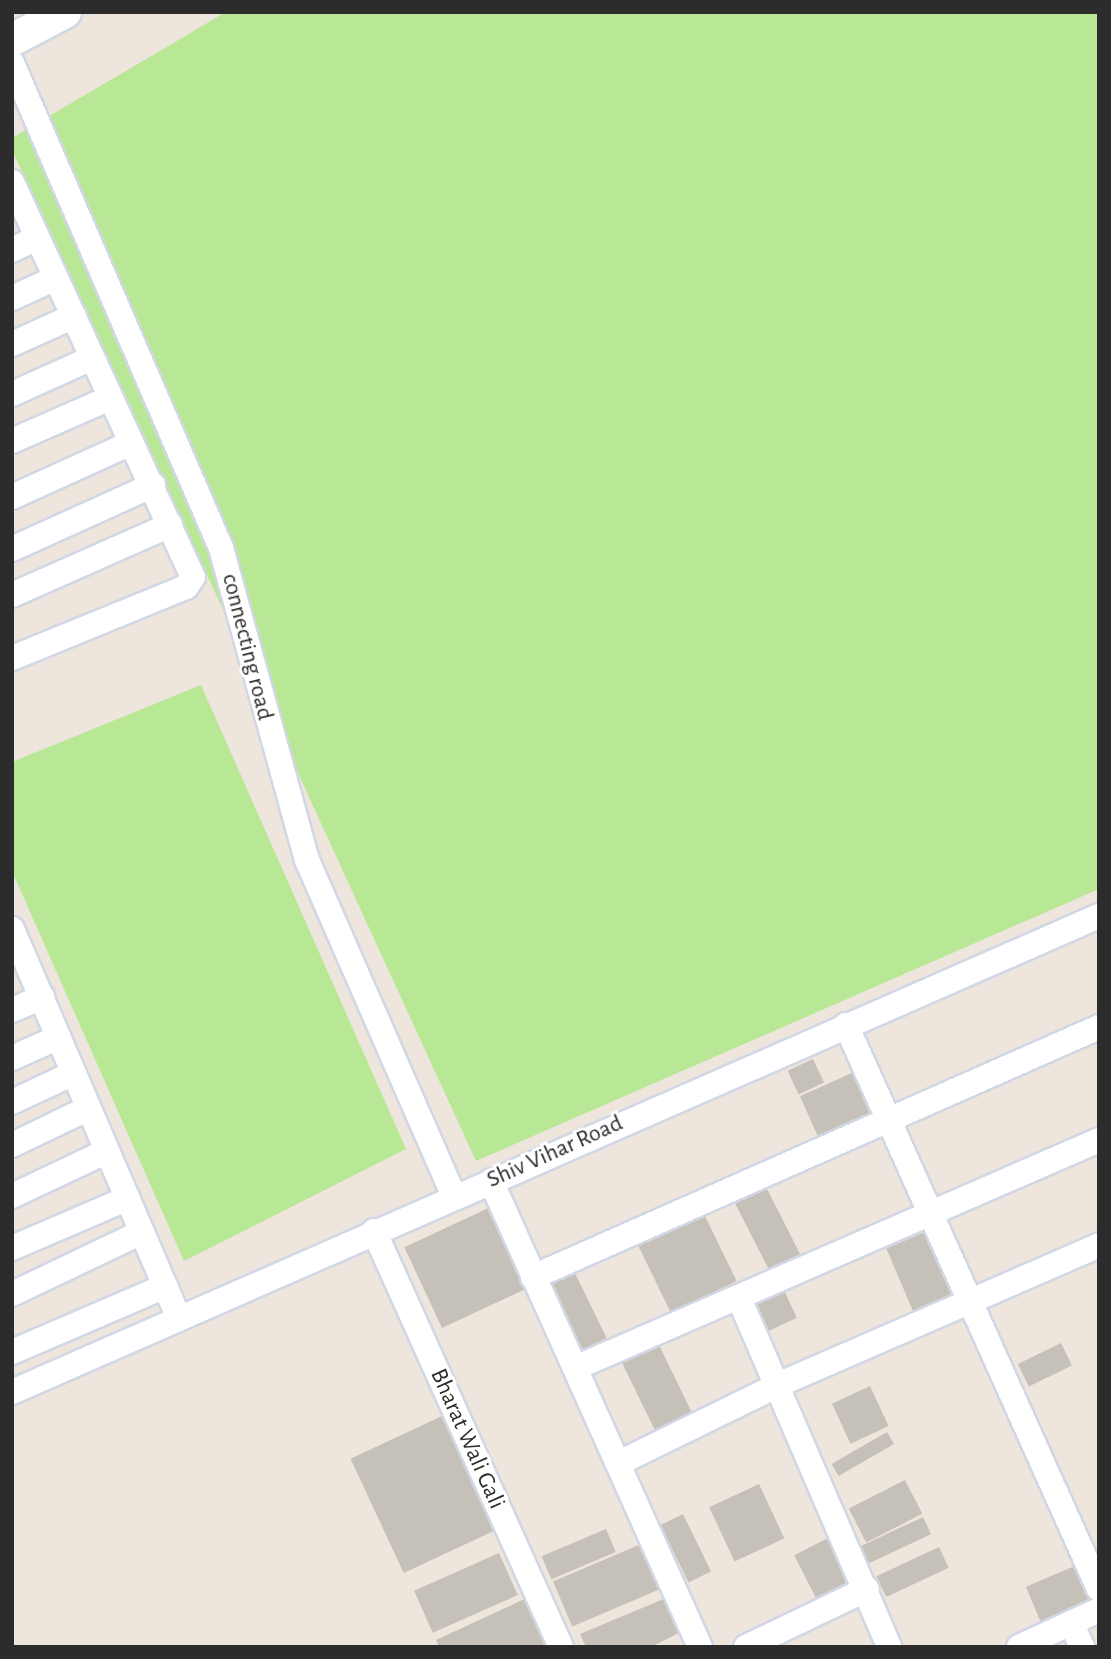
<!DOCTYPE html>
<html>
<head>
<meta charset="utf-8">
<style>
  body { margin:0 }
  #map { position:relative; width:1111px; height:1659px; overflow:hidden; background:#eee5dd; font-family:"Alegreya Sans",sans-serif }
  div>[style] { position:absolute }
  .green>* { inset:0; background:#b8e896 }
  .building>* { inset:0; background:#c6c1b8; transform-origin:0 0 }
  .roads { filter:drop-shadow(2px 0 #d2d7e5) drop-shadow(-2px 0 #d2d7e5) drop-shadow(0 2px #d2d7e5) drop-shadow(0 -2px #d2d7e5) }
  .minor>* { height:24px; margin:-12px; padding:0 12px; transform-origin:12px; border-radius:12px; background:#fff }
  .tertiary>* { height:32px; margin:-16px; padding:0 16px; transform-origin:16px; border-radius:16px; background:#fff }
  span { translate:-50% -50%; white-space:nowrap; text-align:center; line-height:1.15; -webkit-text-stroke:6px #fff; paint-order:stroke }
  .street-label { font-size:24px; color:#2c2c2c }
  .frame { position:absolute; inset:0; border:14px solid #2c2c2c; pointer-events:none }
</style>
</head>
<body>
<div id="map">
  <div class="green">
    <i style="clip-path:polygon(226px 12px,1099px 12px,1099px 889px,476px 1161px,12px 150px,12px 138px)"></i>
    <i style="clip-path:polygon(201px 685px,406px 1149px,184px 1261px,12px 871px,12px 762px)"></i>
  </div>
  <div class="building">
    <i style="left:813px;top:1059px;width:26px;height:28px;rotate:65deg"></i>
    <i style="left:852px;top:1073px;width:51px;height:57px;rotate:66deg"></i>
    <i style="left:764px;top:1183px;width:80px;height:35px;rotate:63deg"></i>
    <i style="left:495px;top:1205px;width:89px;height:100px;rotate:65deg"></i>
    <i style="left:702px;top:1210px;width:79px;height:73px;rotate:64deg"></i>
    <i style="left:925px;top:1232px;width:74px;height:42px;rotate:67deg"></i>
    <i style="left:573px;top:1269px;width:77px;height:37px;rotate:64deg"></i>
    <i style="left:782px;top:1286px;width:35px;height:39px;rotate:65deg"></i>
    <i style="left:658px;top:1343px;width:82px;height:41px;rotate:64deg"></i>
    <i style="left:1061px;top:1343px;width:25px;height:48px;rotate:64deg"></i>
    <i style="left:870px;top:1386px;width:44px;height:42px;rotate:65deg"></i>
    <i style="left:442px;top:1416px;width:126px;height:101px;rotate:65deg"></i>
    <i style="left:887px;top:1432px;width:14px;height:64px;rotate:60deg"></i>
    <i style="left:905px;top:1480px;width:38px;height:63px;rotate:63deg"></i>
    <i style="left:759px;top:1484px;width:60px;height:55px;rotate:65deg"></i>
    <i style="left:683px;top:1514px;width:64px;height:25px;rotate:64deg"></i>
    <i style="left:923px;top:1517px;width:19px;height:69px;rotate:65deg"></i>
    <i style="left:606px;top:1529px;width:25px;height:70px;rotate:67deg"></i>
    <i style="left:828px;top:1538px;width:54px;height:38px;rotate:63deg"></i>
    <i style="left:646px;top:1542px;width:49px;height:101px;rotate:67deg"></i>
    <i style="left:939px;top:1547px;width:23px;height:69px;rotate:65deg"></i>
    <i style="left:499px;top:1553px;width:46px;height:93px;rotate:66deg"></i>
    <i style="left:1082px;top:1563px;width:39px;height:61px;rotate:67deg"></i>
    <i style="clip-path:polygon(527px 1598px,549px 1647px,439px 1647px,436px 1640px)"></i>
    <i style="clip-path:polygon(666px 1598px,683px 1631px,651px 1647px,586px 1647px,580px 1634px)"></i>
  </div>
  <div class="roads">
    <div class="minor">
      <i style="left:12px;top:63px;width:528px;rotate:66.69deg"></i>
      <i style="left:221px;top:548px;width:324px;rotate:74.6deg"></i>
      <i style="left:307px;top:860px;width:367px;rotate:66.4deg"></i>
      <i style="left:12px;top:182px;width:434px;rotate:65.4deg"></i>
      <i style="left:193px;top:577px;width:12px;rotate:125deg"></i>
      <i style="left:186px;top:587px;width:188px;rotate:157.8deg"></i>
      <i style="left:12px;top:250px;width:28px;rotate:-26deg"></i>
      <i style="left:12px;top:298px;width:48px;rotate:-24.4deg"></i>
      <i style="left:12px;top:344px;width:68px;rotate:-24.3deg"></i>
      <i style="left:12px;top:394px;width:88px;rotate:-24.2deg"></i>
      <i style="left:12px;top:441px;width:107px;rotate:-23.7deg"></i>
      <i style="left:12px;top:497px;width:131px;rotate:-24.4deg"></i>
      <i style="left:12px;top:549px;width:155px;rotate:-24.4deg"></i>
      <i style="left:12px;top:595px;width:173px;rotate:-23.9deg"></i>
      <i style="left:12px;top:929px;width:423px;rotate:66.8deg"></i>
      <i style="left:12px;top:1010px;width:33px;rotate:-23deg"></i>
      <i style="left:846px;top:1025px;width:618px;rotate:65.84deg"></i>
      <i style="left:12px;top:1058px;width:51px;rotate:-24.1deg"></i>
      <i style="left:12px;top:1102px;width:68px;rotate:-25.1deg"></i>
      <i style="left:12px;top:1145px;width:85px;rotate:-25.7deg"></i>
      <i style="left:491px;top:1181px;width:511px;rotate:65.84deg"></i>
      <i style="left:12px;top:1196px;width:105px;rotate:-25.3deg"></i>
      <i style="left:374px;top:1231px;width:456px;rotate:65.8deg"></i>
      <i style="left:12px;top:1248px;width:126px;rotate:-23.3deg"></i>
      <i style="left:533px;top:1277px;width:619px;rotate:-23.83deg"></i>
      <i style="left:12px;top:1294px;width:144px;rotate:-25.5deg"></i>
      <i style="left:739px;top:1298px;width:380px;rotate:66.7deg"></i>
      <i style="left:12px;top:1352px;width:167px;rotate:-23.3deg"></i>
      <i style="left:575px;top:1368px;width:571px;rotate:-23.51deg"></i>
      <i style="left:12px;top:1392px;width:1187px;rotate:-23.65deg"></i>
      <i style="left:619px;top:1463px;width:179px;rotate:-26.1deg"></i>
      <i style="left:780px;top:1384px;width:348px;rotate:-23.5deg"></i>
      <i style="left:1071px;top:1623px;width:26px;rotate:65deg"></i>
      <i style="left:746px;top:1647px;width:134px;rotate:-25.6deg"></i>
      <i style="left:1019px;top:1647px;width:88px;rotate:-24.8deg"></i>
    </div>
    <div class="tertiary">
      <i style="left:12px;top:40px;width:60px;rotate:-27.8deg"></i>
    </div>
  </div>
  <div class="street-label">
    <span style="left:247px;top:647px;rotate:76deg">connecting road</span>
    <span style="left:555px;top:1152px;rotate:-24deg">Shiv Vihar Road</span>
    <span style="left:467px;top:1439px;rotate:66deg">Bharat Wali Gali</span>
  </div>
  <div class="frame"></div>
</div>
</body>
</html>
